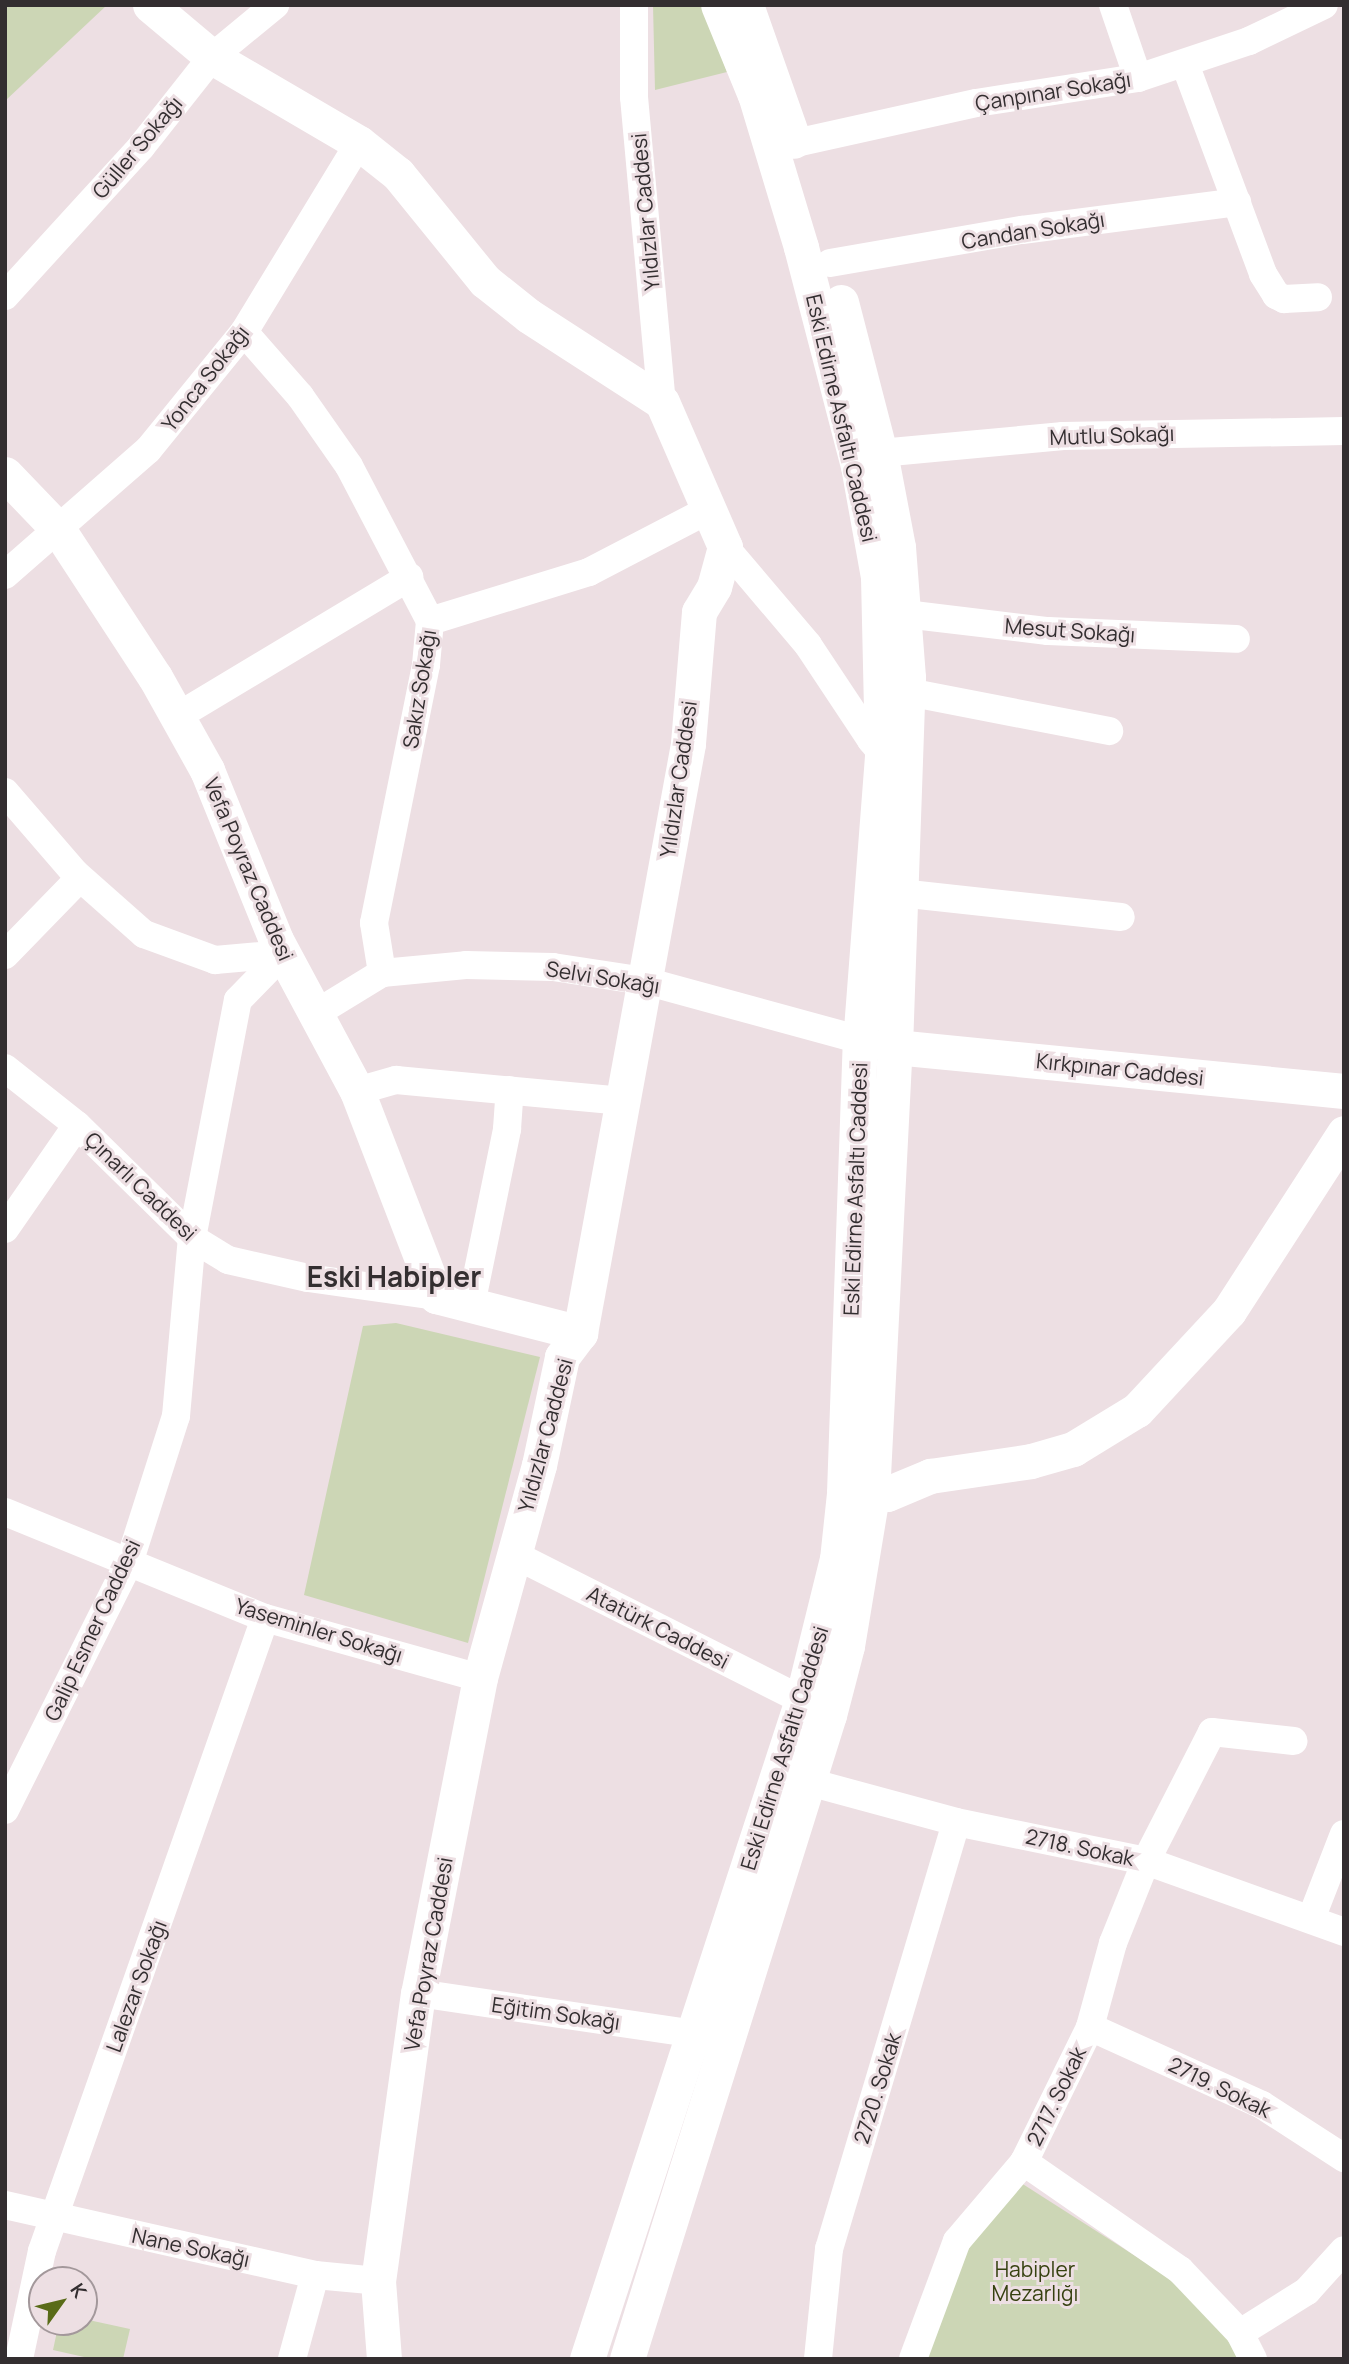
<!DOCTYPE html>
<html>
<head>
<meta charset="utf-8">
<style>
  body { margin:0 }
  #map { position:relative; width:1349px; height:2364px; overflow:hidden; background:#eddfe3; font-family:Manrope,sans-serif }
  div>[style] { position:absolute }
  .green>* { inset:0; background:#ccd6b5 }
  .minor>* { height:28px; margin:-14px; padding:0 14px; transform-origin:14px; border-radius:14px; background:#fff }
  .major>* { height:35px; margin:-17.5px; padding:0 17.5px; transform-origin:17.5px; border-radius:17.5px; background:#fff }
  span { translate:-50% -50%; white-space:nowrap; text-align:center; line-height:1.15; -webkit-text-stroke:6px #eddfe3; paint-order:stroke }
  .street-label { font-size:21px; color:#332e30 }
  .park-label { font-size:21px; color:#364110 }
  .district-label { font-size:28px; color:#332e30; font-weight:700 }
  .frame { position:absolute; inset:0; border:7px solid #332e30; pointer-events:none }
  .north { position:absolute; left:28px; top:2266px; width:70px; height:70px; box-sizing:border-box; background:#eddfe3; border:2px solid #a3989b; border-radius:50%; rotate:56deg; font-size:19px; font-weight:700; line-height:28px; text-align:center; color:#332e30 }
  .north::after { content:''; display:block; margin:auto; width:24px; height:32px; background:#596b18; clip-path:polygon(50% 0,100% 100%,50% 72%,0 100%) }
</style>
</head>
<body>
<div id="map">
  <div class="green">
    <i style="clip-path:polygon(5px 5px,107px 5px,5px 101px)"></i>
    <i style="clip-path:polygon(653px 5px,703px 5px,727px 72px,655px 90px)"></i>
    <i style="clip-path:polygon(396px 1323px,540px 1357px,468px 1643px,304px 1595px,363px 1326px)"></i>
    <i style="clip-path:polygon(1015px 2179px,1173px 2280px,1232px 2339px,1242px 2359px,923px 2359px,960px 2248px)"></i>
    <i style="clip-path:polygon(84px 2319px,130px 2329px,123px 2359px,93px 2359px,53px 2350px,59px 2322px)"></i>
  </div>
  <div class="minor">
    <i style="left:634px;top:5px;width:92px;rotate:90deg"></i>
    <i style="left:634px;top:97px;width:306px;rotate:84.8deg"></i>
    <i style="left:1113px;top:5px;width:77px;rotate:71.1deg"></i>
    <i style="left:1185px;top:64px;width:224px;rotate:69.6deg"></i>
    <i style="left:1263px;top:274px;width:25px;rotate:58deg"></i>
    <i style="left:1276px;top:295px;width:9px;rotate:27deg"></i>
    <i style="left:1284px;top:299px;width:34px;rotate:-3deg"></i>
    <i style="left:773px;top:148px;width:208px;rotate:-12.5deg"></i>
    <i style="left:976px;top:103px;width:164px;rotate:-8.8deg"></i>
    <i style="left:1138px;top:78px;width:117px;rotate:-18.4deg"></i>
    <i style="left:1249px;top:41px;width:83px;rotate:-25.6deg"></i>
    <i style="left:830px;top:263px;width:195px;rotate:-9.8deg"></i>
    <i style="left:1022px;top:230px;width:217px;rotate:-7.4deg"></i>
    <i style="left:5px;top:296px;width:202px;rotate:-47.6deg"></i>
    <i style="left:141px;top:147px;width:115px;rotate:-51.7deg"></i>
    <i style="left:212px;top:57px;width:82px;rotate:-39.5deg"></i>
    <i style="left:244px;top:332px;width:85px;rotate:48.8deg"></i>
    <i style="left:300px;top:396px;width:85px;rotate:55deg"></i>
    <i style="left:349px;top:466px;width:175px;rotate:62.4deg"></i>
    <i style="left:430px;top:621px;width:44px;rotate:95.2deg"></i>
    <i style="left:426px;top:665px;width:263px;rotate:101.4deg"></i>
    <i style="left:374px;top:923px;width:51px;rotate:80.9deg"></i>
    <i style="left:880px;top:453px;width:184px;rotate:-5.3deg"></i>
    <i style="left:1063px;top:436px;width:281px;rotate:-1deg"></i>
    <i style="left:725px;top:547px;width:128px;rotate:49.7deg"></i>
    <i style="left:808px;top:645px;width:114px;rotate:56.4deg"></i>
    <i style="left:871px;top:740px;width:17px;rotate:50deg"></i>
    <i style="left:882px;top:753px;width:8px"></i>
    <i style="left:5px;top:575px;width:190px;rotate:-41.2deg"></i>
    <i style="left:148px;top:450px;width:152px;rotate:-50.9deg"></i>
    <i style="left:244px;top:332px;width:221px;rotate:-58.7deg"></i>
    <i style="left:905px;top:614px;width:144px;rotate:6.8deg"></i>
    <i style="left:1048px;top:631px;width:188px;rotate:2.4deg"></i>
    <i style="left:430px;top:621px;width:166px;rotate:-17.1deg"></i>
    <i style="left:589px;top:572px;width:134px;rotate:-27.5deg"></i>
    <i style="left:908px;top:692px;width:205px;rotate:11deg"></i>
    <i style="left:178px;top:716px;width:270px;rotate:-31deg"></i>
    <i style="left:5px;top:792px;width:107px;rotate:49.2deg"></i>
    <i style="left:75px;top:873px;width:92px;rotate:41.5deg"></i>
    <i style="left:144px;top:934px;width:76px;rotate:20.1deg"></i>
    <i style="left:215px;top:960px;width:68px;rotate:-5deg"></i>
    <i style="left:900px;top:893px;width:222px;rotate:6.2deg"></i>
    <i style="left:5px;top:955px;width:107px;rotate:-45.8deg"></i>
    <i style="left:315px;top:1014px;width:79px;rotate:-31.5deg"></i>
    <i style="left:382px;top:973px;width:84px;rotate:-5.4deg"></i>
    <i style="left:466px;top:965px;width:87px;rotate:1.3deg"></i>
    <i style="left:553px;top:967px;width:93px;rotate:8.7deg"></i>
    <i style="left:645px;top:981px;width:243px;rotate:15.3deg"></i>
    <i style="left:5px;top:1068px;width:92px;rotate:38.4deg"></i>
    <i style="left:77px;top:1125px;width:161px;rotate:44.5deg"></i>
    <i style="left:192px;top:1238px;width:42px;rotate:31.4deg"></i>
    <i style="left:228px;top:1260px;width:82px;rotate:12.7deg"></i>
    <i style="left:308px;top:1278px;width:129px;rotate:8deg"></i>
    <i style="left:357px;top:1091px;width:41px;rotate:-15.8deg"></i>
    <i style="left:396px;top:1080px;width:228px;rotate:5.3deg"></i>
    <i style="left:5px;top:1229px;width:126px;rotate:-55.3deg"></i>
    <i style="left:471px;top:1305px;width:180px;rotate:-78.4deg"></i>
    <i style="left:507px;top:1129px;width:39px;rotate:-86deg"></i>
    <i style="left:5px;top:1512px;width:281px;rotate:22.2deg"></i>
    <i style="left:265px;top:1618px;width:223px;rotate:15.6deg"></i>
    <i style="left:513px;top:1554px;width:324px;rotate:26.8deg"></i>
    <i style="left:809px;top:1782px;width:152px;rotate:15.2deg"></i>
    <i style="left:956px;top:1822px;width:194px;rotate:11.6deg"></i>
    <i style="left:1146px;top:1861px;width:210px;rotate:19.7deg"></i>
    <i style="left:5px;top:1810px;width:280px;rotate:-63.4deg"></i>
    <i style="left:130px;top:1560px;width:151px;rotate:-72.3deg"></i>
    <i style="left:176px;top:1416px;width:179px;rotate:-84.9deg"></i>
    <i style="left:192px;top:1238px;width:242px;rotate:-79.1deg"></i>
    <i style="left:238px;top:1000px;width:64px;rotate:-45.6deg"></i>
    <i style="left:1311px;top:1919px;width:91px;rotate:-68.8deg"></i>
    <i style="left:418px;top:1993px;width:279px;rotate:8.4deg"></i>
    <i style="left:1090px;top:2027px;width:189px;rotate:24.4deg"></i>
    <i style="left:1262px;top:2105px;width:98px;rotate:32.9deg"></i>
    <i style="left:5px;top:2205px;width:318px;rotate:12.7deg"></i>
    <i style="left:315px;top:2275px;width:63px;rotate:5.4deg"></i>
    <i style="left:1240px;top:2333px;width:79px;rotate:-32.1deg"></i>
    <i style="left:1307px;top:2291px;width:55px;rotate:-47.9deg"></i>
    <i style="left:19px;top:2359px;width:110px;rotate:-78deg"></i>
    <i style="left:42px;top:2251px;width:671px;rotate:-70.59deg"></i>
    <i style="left:292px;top:2359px;width:87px;rotate:-74.7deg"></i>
    <i style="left:818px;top:2359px;width:111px;rotate:-84.3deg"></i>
    <i style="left:829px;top:2249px;width:445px;rotate:-73.4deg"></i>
    <i style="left:913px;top:2359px;width:126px;rotate:-69.6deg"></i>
    <i style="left:957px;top:2241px;width:104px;rotate:-49.7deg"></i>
    <i style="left:1253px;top:2359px;width:29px;rotate:-117deg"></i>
    <i style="left:1240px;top:2333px;width:87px;rotate:-133.6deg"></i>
    <i style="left:1180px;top:2270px;width:190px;rotate:-145.3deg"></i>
    <i style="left:1024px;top:2162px;width:150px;rotate:-63.9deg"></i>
    <i style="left:1090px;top:2027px;width:87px;rotate:-74.7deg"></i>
    <i style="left:1113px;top:1943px;width:88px;rotate:-68.1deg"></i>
    <i style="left:1146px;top:1861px;width:145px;rotate:-62.9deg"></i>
    <i style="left:1212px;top:1732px;width:82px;rotate:6.3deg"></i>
  </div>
  <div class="major">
    <i style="left:150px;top:5px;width:81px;rotate:40deg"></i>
    <i style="left:212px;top:57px;width:170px;rotate:30.3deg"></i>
    <i style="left:359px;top:143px;width:50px;rotate:38.5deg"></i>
    <i style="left:398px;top:174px;width:138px;rotate:50.9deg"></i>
    <i style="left:485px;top:281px;width:56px;rotate:38.5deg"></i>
    <i style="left:529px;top:316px;width:158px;rotate:32.9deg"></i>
    <i style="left:662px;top:402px;width:158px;rotate:66.5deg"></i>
    <i style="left:725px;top:547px;width:41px;rotate:105.4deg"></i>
    <i style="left:714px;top:587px;width:29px;rotate:121deg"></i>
    <i style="left:699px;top:612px;width:132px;rotate:94.8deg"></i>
    <i style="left:688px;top:744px;width:599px;rotate:100.39deg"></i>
    <i style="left:580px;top:1333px;width:30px;rotate:127deg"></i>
    <i style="left:562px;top:1357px;width:110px;rotate:102deg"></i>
    <i style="left:539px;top:1465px;width:221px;rotate:105.5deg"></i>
    <i style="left:480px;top:1678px;width:321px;rotate:101.1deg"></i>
    <i style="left:418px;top:1993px;width:291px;rotate:97.9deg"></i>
    <i style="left:378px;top:2281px;width:78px;rotate:85.6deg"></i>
    <i style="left:746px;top:5px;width:144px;rotate:70.6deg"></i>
    <i style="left:5px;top:474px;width:76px;rotate:46.1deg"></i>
    <i style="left:58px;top:529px;width:177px;rotate:56.8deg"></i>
    <i style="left:155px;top:677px;width:107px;rotate:60.8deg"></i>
    <i style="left:207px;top:770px;width:183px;rotate:67.9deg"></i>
    <i style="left:276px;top:940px;width:171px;rotate:61.8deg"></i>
    <i style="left:357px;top:1091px;width:220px;rotate:68.9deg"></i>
    <i style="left:436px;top:1296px;width:149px;rotate:14.4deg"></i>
    <i style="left:895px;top:1047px;width:451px;rotate:5.6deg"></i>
    <i style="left:857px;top:1481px;width:21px;rotate:43deg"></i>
    <i style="left:872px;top:1495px;width:15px;rotate:-4deg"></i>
    <i style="left:887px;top:1494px;width:47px;rotate:-22.7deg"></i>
    <i style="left:930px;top:1476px;width:102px;rotate:-8.4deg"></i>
    <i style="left:1031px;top:1461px;width:44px;rotate:-15.9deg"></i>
    <i style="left:1073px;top:1449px;width:75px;rotate:-31.4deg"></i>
    <i style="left:1137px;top:1410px;width:135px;rotate:-47.1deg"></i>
    <i style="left:1229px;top:1311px;width:212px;rotate:-57.1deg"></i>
    <i style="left:587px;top:2359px;width:693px;rotate:-71.93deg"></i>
    <i style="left:802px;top:1700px;width:145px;rotate:-76.1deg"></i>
    <i style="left:837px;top:1559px;width:66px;rotate:-83.9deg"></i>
    <i style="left:844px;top:1493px;width:451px;rotate:-88deg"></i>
    <i style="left:860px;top:1042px;width:290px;rotate:-85.6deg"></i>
    <i style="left:882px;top:753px;width:176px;rotate:-91.3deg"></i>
    <i style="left:878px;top:577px;width:113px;rotate:-100.2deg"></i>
    <i style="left:858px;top:466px;width:226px;rotate:-104.6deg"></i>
    <i style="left:801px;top:247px;width:159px;rotate:-106.8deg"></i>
    <i style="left:755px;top:95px;width:97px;rotate:-112.3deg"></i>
    <i style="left:627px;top:2359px;width:675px;rotate:-72.59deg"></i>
    <i style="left:829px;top:1715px;width:71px;rotate:-75.4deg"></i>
    <i style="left:847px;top:1646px;width:153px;rotate:-80.6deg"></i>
    <i style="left:872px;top:1495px;width:449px;rotate:-87.1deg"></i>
    <i style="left:895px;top:1047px;width:370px;rotate:-88deg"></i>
    <i style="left:908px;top:677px;width:130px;rotate:-94.4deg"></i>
    <i style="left:898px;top:547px;width:96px;rotate:-100.8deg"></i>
    <i style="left:880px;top:453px;width:156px;rotate:-104.5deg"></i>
  </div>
  <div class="street-label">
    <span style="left:1053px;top:91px;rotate:-9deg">Çanpınar Sokağı</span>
    <span style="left:137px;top:147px;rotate:-50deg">Güller Sokağı</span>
    <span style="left:645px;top:212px;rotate:-95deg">Yıldızlar Caddesi</span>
    <span style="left:1033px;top:230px;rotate:-9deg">Candan Sokağı</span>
    <span style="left:205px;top:378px;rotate:-52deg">Yonca Sokağı</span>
    <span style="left:842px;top:418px;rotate:77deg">Eski Edirne Asfaltı Caddesi</span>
    <span style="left:1112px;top:435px;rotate:-2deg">Mutlu Sokağı</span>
    <span style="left:1070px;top:630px;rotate:4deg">Mesut Sokağı</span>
    <span style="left:419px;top:689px;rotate:-81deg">Sakız Sokağı</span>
    <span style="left:678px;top:779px;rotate:-82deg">Yıldızlar Caddesi</span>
    <span style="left:249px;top:869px;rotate:67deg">Vefa Poyraz Caddesi</span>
    <span style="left:603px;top:977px;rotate:9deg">Selvi Sokağı</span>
    <span style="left:1120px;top:1069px;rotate:6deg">Kırkpınar Caddesi</span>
    <span style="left:141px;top:1186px;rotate:44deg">Çınarlı Caddesi</span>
    <span style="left:855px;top:1189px;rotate:-88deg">Eski Edirne Asfaltı Caddesi</span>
    <span style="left:545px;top:1435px;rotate:-75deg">Yıldızlar Caddesi</span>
    <span style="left:658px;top:1627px;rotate:27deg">Atatürk Caddesi</span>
    <span style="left:92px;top:1630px;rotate:-65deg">Galip Esmer Caddesi</span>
    <span style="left:319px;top:1630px;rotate:17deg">Yaseminler Sokağı</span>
    <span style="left:784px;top:1748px;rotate:-73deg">Eski Edirne Asfaltı Caddesi</span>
    <span style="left:1080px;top:1847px;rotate:12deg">2718. Sokak</span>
    <span style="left:428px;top:1954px;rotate:-80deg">Vefa Poyraz Caddesi</span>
    <span style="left:136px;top:1986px;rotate:-70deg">Lalezar Sokağı</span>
    <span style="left:556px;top:2013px;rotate:8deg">Eğitim Sokağı</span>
    <span style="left:1220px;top:2087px;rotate:26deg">2719. Sokak</span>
    <span style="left:877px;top:2088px;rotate:-73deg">2720. Sokak</span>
    <span style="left:1056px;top:2096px;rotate:-64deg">2717. Sokak</span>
    <span style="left:191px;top:2247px;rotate:12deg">Nane Sokağı</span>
  </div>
  <div class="park-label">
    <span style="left:1035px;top:2281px">Habipler<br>Mezarlığı</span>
  </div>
  <div class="district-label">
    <span style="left:394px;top:1276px">Eski Habipler</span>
  </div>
  <div class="frame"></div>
  <div class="north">K</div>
</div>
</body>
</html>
